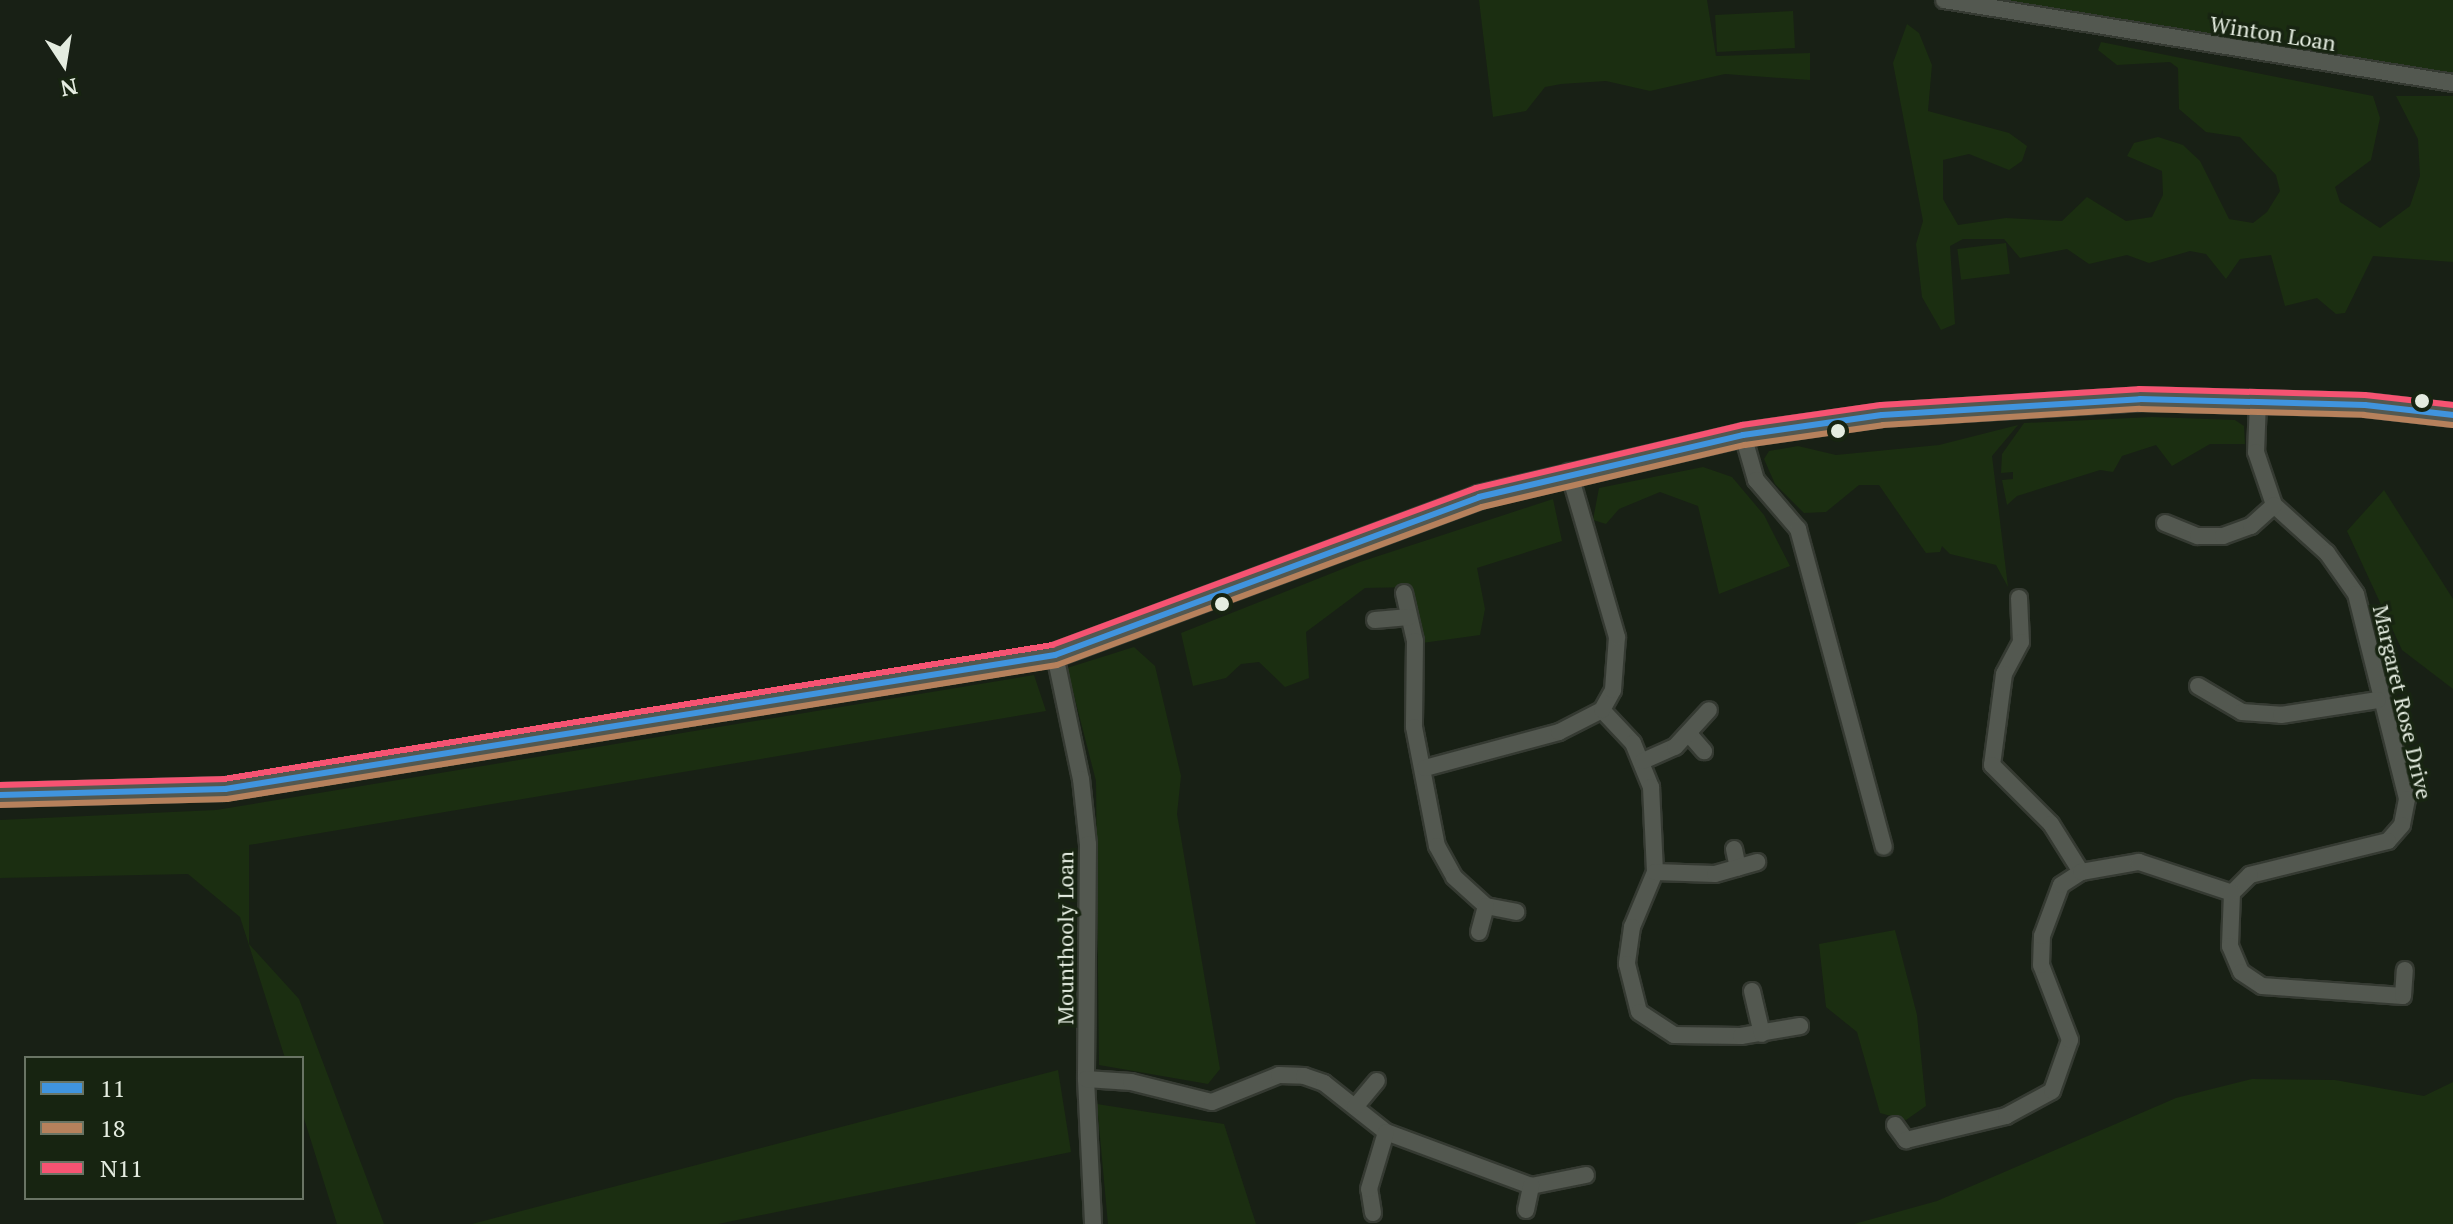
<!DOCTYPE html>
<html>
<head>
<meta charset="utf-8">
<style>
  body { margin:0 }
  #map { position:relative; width:2453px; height:1224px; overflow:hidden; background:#182015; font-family:"PT Serif",serif }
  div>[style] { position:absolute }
  .green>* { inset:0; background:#1b2e11; transform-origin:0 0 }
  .roads { filter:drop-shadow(2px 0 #353a32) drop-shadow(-2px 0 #353a32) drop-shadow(0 2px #353a32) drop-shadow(0 -2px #353a32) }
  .minor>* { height:16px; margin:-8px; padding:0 8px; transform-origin:8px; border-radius:8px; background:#535850 }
  .secondary>* { height:22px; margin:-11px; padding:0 11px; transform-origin:11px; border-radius:11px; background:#535850 }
  .bus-1>* { height:6px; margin:-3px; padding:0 3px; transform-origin:3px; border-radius:3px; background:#4094de }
  .bus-2>* { height:6px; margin:-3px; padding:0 3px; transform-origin:3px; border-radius:3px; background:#b6815c }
  .bus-3>* { height:6px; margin:-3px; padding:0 3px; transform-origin:3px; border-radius:3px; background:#f65372 }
  .dots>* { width:22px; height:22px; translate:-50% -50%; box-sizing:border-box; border:4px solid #172411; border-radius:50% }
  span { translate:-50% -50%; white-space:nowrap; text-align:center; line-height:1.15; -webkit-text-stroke:7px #172411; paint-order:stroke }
  .street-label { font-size:22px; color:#e4ece0 }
  .legend { position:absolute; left:24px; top:1056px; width:280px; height:144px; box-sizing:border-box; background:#172411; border:2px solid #697464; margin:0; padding:10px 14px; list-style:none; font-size:24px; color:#e4ece0 }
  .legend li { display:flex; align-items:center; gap:16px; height:40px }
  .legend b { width:40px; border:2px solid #697464 }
  .north { position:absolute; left:24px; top:24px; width:80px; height:80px; -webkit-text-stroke:6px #172411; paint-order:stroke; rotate:168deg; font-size:22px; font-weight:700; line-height:32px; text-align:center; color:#e4ece0 }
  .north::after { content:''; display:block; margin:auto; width:28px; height:36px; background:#e4ece0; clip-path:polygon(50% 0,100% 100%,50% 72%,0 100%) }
</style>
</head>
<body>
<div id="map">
  <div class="green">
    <i style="clip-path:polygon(1479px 0,1707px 0,1716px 56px,1810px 53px,1810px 80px,1725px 74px,1650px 91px,1606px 81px,1561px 84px,1545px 87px,1526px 111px,1493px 117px)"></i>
    <i style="clip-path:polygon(1987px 0,2453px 0,2453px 76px)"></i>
    <i style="left:1793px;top:11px;width:37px;height:78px;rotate:87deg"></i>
    <i style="clip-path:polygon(1907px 24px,1919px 33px,1932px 65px,1928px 111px,2009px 133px,2027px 146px,2022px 161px,2009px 170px,1969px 154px,1943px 160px,1943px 199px,1958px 225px,2006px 218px,2062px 221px,2087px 197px,2126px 221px,2152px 217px,2163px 195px,2162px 171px,2127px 156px,2134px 143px,2158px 137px,2183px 145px,2200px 161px,2229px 219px,2253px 223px,2267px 212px,2280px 191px,2276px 175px,2240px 137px,2206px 132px,2179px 109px,2178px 68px,2170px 62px,2117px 65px,2098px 50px,2101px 42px,2373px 96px,2380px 118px,2371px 160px,2335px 187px,2340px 202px,2380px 228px,2410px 206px,2420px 176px,2418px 139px,2396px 96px,2453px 96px,2453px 262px,2373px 256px,2345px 313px,2336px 314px,2317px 298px,2285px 306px,2271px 255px,2240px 259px,2226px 279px,2206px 254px,2190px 251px,2149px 263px,2127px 255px,2089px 264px,2067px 249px,2020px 258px,2004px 239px,1963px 239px,1950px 246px,1955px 324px,1941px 330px,1922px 297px,1916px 244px,1923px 221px,1893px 63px)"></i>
    <i style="left:2006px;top:243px;width:31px;height:49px;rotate:83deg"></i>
    <i style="clip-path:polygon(2152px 417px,2235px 420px,2244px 426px,2245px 444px,2210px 444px,2172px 466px,2156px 445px,2122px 456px,2113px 472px,2100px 470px,2017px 496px,2007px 505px,2002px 480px,2013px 479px,2013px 472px,2001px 473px,2002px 454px,2024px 423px)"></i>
    <i style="clip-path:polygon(2018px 425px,1992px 456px,2008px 587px,1996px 565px,1950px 554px,1942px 546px,1940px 552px,1926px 553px,1879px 485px,1859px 485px,1826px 512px,1804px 513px,1775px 484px,1764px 459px,1769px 451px,1798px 446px,1836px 455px,1939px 445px)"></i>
    <i style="clip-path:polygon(1703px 467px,1732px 477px,1764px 515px,1790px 566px,1719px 594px,1698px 506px,1660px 492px,1619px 509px,1606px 524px,1593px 520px,1599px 488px)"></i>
    <i style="clip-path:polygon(2384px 490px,2453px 599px,2453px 689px,2402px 650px,2347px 531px)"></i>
    <i style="clip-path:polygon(1553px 499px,1562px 541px,1477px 568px,1485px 609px,1480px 635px,1422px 643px,1412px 587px,1365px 588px,1306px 632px,1309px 678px,1285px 687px,1259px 662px,1241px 664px,1226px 678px,1193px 686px,1181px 633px,1360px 562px)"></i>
    <i style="clip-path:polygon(1134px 647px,1155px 666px,1181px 776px,1177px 814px,1220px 1069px,1208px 1084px,1099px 1065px,1096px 781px,1067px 668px)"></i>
    <i style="clip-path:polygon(1034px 675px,1046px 711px,249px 845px,249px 944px,299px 999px,384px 1224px,337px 1224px,302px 1112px,302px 1058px,285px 1058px,240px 917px,188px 874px,0 878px,0 820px,216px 810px)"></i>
    <i style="clip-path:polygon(1895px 930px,1917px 1015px,1926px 1106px,1906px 1120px,1880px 1113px,1857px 1032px,1826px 1007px,1819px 944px)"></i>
    <i style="clip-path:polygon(1058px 1070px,1071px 1152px,718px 1224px,472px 1224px)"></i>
    <i style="clip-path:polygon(2252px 1079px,2335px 1080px,2424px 1096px,2453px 1082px,2453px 1224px,1854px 1224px,1937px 1201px,2176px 1098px)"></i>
    <i style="clip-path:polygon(1097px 1104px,1224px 1124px,1256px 1224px,1108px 1224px)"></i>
  </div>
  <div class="roads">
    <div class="minor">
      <i style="left:1944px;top:0;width:516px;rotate:9.26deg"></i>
      <i style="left:2258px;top:401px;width:51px;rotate:92.2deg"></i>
      <i style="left:2256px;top:452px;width:56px;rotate:71.2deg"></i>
      <i style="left:2274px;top:505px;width:72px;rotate:42.2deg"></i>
      <i style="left:2327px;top:553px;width:50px;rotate:54.7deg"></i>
      <i style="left:2356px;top:594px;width:211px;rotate:76deg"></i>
      <i style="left:2407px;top:799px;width:26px;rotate:101deg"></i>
      <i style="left:2402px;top:825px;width:21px;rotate:131deg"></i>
      <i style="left:2388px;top:841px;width:142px;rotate:166.2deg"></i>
      <i style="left:2250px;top:875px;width:25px;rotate:135deg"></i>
      <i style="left:2232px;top:893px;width:53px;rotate:92.2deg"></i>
      <i style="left:2230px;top:946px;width:28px;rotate:67deg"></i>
      <i style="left:2241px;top:972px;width:25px;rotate:34deg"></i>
      <i style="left:2262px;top:986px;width:141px;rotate:4.1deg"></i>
      <i style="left:2403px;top:996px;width:26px;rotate:-86deg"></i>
      <i style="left:1743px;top:435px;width:47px;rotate:73.9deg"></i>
      <i style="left:1756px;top:480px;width:65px;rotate:49.4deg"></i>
      <i style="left:1798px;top:529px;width:329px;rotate:74.9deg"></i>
      <i style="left:2165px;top:523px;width:35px;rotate:22deg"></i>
      <i style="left:2198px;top:536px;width:25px"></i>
      <i style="left:2223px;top:536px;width:30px;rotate:-20deg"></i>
      <i style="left:2251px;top:526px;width:31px;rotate:-42deg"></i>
      <i style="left:1404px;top:593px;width:49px;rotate:77.1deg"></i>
      <i style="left:1415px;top:641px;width:86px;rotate:90.7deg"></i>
      <i style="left:1414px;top:727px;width:121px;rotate:79.1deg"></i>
      <i style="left:1437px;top:846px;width:35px;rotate:61deg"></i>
      <i style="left:1454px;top:877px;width:43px;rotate:42.2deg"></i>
      <i style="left:1486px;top:906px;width:31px;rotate:11deg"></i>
      <i style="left:2019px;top:598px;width:44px;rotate:87.4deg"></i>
      <i style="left:2021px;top:642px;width:36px;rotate:118deg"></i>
      <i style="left:2004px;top:674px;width:92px;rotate:97.5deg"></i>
      <i style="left:1992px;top:765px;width:83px;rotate:45deg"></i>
      <i style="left:2051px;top:824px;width:57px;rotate:58deg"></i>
      <i style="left:1375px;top:620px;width:34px;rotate:-5deg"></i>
      <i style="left:1055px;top:655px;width:127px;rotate:78.2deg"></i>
      <i style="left:1081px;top:779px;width:65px;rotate:83.9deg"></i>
      <i style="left:1088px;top:844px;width:235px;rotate:90.5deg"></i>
      <i style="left:1086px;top:1079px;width:145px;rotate:87.2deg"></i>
      <i style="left:2198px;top:686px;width:51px;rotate:30.6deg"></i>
      <i style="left:2242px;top:712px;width:39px;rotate:4deg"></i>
      <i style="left:2281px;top:715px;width:98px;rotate:-8.8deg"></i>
      <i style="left:1602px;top:710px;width:45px;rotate:46.8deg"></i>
      <i style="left:1633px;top:743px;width:48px;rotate:67.8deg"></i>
      <i style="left:1651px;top:787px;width:85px;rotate:87.3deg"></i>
      <i style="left:1655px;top:872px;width:60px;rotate:112.7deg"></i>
      <i style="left:1632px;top:927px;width:37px;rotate:98deg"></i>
      <i style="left:1627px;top:964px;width:49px;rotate:76deg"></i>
      <i style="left:1639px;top:1012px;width:42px;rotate:33.3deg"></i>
      <i style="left:1674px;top:1035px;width:67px;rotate:0.9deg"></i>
      <i style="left:1741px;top:1036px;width:60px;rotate:-9.6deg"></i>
      <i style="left:1689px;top:734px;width:23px;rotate:49deg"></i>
      <i style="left:1643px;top:761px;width:35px;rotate:-24deg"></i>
      <i style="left:1675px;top:747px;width:50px;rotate:-47.4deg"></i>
      <i style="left:1425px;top:768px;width:139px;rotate:-15deg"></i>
      <i style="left:1559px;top:732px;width:48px;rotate:-27.1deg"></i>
      <i style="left:1602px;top:710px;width:23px;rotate:-61deg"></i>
      <i style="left:1613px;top:690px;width:53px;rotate:-85.7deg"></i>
      <i style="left:1617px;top:637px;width:172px;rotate:-106.2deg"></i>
      <i style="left:1734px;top:849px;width:19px;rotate:78deg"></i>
      <i style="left:1655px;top:872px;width:60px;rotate:1.9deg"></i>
      <i style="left:1715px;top:874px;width:44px;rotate:-15.9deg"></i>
      <i style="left:1479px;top:932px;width:27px;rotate:-75deg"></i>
      <i style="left:1752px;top:991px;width:44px;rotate:76.9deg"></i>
      <i style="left:1086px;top:1079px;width:45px;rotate:3.8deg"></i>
      <i style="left:1131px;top:1082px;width:83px;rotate:13.9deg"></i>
      <i style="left:1212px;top:1102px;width:72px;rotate:-21.9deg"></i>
      <i style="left:1279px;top:1075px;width:25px;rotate:2deg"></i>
      <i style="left:1304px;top:1076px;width:21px;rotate:19deg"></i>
      <i style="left:1324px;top:1083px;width:79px;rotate:38.3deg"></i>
      <i style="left:1386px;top:1132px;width:155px;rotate:20.4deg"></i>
      <i style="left:1531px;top:1186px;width:56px;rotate:-11.3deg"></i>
      <i style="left:1355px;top:1107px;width:34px;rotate:-50deg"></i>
      <i style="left:1895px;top:1125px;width:19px;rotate:54deg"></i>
      <i style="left:1906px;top:1140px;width:103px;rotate:-13.5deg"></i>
      <i style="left:2006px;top:1116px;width:52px;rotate:-28.5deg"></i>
      <i style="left:2052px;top:1091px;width:54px;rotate:-70.6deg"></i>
      <i style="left:2070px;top:1040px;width:80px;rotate:-111.1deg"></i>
      <i style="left:2041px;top:965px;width:29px;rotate:-88deg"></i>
      <i style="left:2042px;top:936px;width:54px;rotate:-69.6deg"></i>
      <i style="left:2061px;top:885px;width:24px;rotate:-33deg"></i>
      <i style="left:2081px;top:872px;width:59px;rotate:-9.8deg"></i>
      <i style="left:2139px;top:862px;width:98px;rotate:18.4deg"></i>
      <i style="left:1526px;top:1210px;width:25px;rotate:-78deg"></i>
      <i style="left:1373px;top:1213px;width:24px;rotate:-99deg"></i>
      <i style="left:1369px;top:1189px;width:59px;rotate:-73.4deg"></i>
    </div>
    <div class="secondary">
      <i style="left:0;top:795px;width:225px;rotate:-1.5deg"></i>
      <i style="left:225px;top:789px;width:841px;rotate:-9.17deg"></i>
      <i style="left:1055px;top:655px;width:452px;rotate:-20.4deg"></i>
      <i style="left:1479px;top:497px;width:271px;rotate:-13.2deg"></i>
      <i style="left:1743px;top:435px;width:140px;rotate:-8.2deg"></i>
      <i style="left:1882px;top:415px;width:258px;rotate:-3.5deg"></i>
      <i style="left:2140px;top:399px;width:225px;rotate:1.5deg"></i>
      <i style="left:2365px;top:405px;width:89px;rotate:6.5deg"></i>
    </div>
  </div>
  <div class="bus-1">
    <i style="left:0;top:795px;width:225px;rotate:-1.5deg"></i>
    <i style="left:225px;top:789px;width:841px;rotate:-9.17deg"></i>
    <i style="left:1055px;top:655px;width:452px;rotate:-20.4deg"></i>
    <i style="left:1479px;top:497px;width:271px;rotate:-13.2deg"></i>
    <i style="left:1743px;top:435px;width:140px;rotate:-8.2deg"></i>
    <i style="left:1882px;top:415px;width:258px;rotate:-3.5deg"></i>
    <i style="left:2140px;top:399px;width:225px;rotate:1.5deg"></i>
    <i style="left:2365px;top:405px;width:89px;rotate:6.5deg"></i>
  </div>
  <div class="bus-2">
    <i style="left:0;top:805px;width:227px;rotate:-1.5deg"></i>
    <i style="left:227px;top:799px;width:841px;rotate:-9.17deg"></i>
    <i style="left:1057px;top:665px;width:453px;rotate:-20.4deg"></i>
    <i style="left:1482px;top:507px;width:270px;rotate:-13.3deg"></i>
    <i style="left:1745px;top:445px;width:139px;rotate:-8.2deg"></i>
    <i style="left:1883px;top:425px;width:257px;rotate:-3.6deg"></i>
    <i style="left:2140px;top:409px;width:224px;rotate:1.5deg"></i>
    <i style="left:2364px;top:415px;width:89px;rotate:6.5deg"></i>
  </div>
  <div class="bus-3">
    <i style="left:0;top:785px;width:224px;rotate:-1.5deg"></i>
    <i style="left:224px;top:779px;width:839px;rotate:-9.19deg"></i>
    <i style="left:1052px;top:645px;width:452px;rotate:-20.3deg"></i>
    <i style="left:1476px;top:488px;width:273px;rotate:-13.3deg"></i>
    <i style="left:1742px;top:425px;width:140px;rotate:-8.2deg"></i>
    <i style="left:1881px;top:405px;width:258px;rotate:-3.5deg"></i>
    <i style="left:2139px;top:389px;width:226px;rotate:1.5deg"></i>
    <i style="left:2365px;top:395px;width:89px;rotate:6.5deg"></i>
  </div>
  <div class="dots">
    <i style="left:2422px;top:401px;background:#e4ece0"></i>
    <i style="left:1838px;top:431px;background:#e4ece0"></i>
    <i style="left:1222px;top:604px;background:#e4ece0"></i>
  </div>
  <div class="street-label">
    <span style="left:2273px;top:33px;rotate:9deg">Winton Loan</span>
    <span style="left:2403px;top:702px;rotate:77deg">Margaret Rose Drive</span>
    <span style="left:1065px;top:938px;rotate:-90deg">Mounthooly Loan</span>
  </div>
  <ul class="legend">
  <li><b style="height:10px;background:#4094de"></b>11</li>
  <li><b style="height:10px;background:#b6815c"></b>18</li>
  <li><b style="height:10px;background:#f65372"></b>N11</li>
  </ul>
  <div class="north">N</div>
</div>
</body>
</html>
